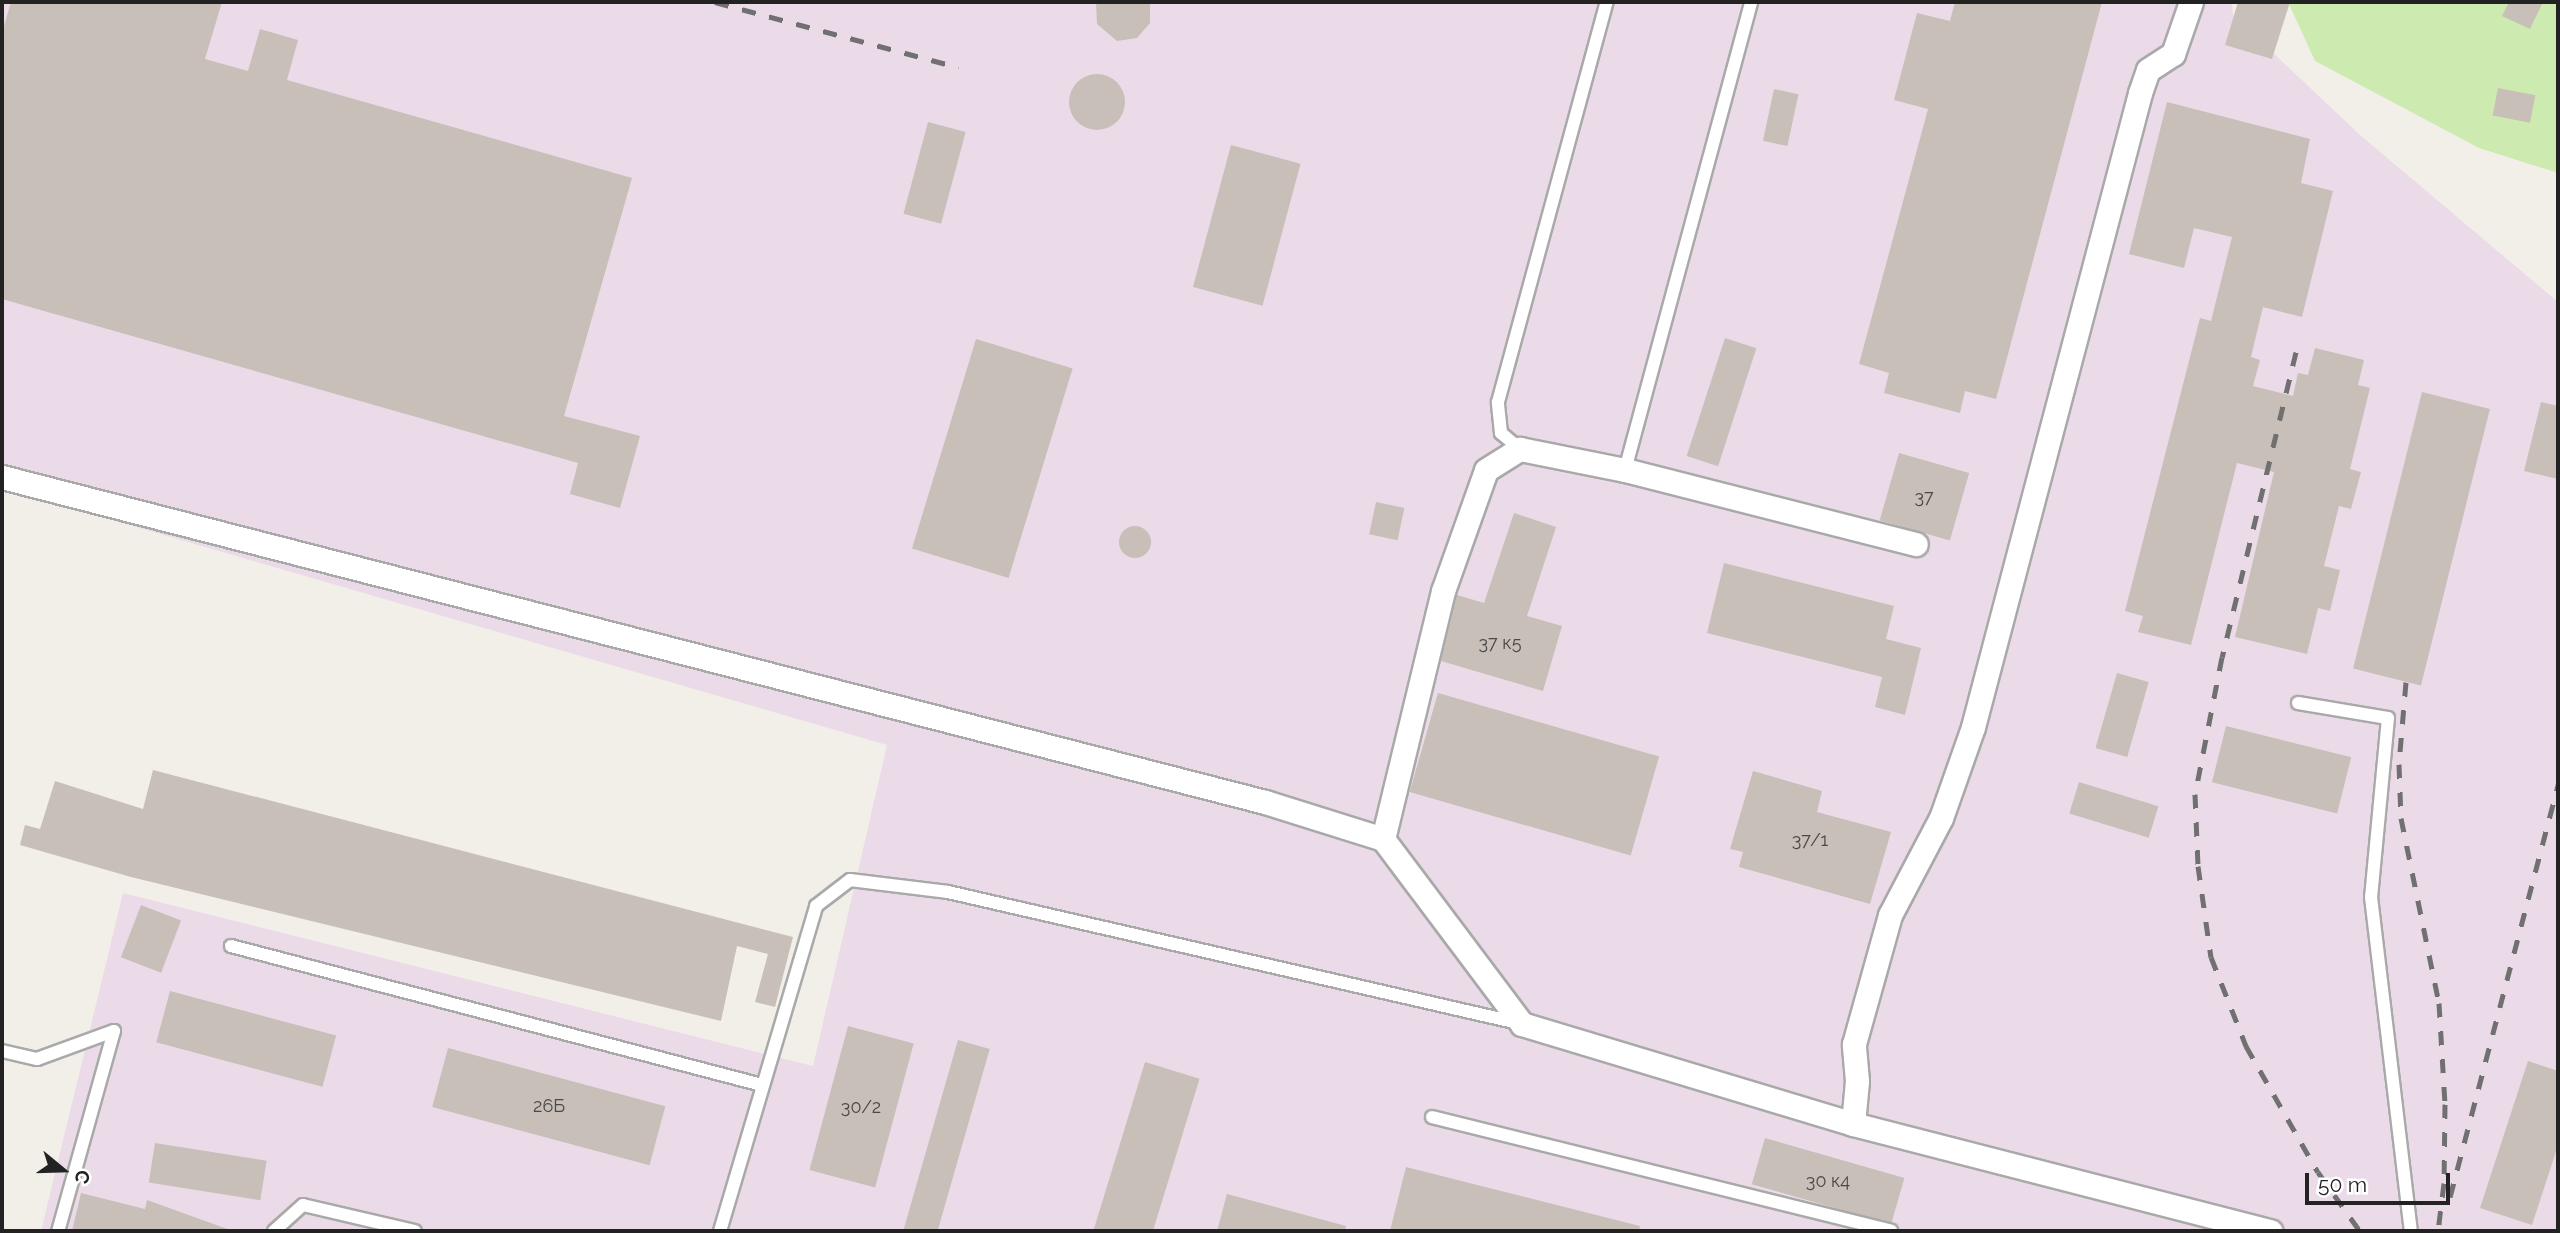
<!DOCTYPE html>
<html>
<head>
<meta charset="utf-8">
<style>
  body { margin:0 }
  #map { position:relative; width:2560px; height:1233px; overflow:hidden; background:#f2efe9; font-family:Raleway,sans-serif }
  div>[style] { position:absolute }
  .industrial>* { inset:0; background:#ebdbe8 }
  .grass>* { inset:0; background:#cdebb0 }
  .building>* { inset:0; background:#c7bfb8; transform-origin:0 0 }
  .round { border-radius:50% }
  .roads { filter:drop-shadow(2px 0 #a9a9a9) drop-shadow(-2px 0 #a9a9a9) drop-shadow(0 2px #a9a9a9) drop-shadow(0 -2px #a9a9a9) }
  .lane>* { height:12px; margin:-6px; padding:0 6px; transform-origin:6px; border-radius:6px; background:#fff }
  .street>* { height:23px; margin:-11.5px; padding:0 11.5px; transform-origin:11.5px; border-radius:11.5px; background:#fff }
  .rail>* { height:5px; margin-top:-2.5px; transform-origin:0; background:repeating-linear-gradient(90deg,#707070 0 14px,transparent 0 28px) }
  span { translate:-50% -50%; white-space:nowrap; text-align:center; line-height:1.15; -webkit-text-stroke:5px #fff; paint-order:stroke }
  .number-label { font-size:18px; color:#4b4948 }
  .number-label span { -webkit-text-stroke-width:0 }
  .frame { position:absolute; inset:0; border:4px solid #222; pointer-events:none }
  .north { position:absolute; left:28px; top:1135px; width:70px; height:70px; -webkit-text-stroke:5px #fff; paint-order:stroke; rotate:109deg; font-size:19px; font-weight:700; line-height:28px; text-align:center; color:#222 }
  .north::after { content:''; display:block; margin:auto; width:24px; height:32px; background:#222; clip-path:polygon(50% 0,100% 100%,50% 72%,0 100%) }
  .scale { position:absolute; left:2305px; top:1173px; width:145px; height:32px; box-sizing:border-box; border:4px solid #222; border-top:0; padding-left:9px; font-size:21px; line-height:24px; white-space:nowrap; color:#222; -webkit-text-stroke:5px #fff; paint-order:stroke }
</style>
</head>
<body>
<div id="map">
  <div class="industrial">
    <i style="clip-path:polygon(2px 2px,2232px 2px,2233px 15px,2360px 135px,2558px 302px,2558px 1231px,41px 1231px,123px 893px,813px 1066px,887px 745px,2px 488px)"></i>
  </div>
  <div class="grass">
    <i style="clip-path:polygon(2288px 2px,2558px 2px,2558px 173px,2479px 148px,2315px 61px)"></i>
  </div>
  <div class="building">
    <i style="clip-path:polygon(11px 2px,222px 2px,205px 59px,248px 71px,260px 29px,298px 40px,287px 80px,632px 178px,564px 416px,640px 436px,620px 508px,570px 494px,578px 463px,2px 299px,2px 33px)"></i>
    <i style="clip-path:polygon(1096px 2px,1150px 2px,1150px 23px,1137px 38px,1117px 41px,1097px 24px)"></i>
    <i style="clip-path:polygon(1955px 2px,2102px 2px,1996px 399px,1965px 391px,1960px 413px,1884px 393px,1889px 373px,1859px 364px,1928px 109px,1894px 100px,1917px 13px,1950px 21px)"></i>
    <i style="clip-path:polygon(2238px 2px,2290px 2px,2272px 59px,2225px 45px)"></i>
    <i style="clip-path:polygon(2509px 2px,2543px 2px,2530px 29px,2502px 16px)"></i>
    <i class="round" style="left:1069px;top:74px;width:56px;height:56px"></i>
    <i style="left:2498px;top:88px;width:38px;height:28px;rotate:11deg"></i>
    <i style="left:1774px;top:89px;width:25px;height:53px;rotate:12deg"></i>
    <i style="clip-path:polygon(2167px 102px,2310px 139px,2301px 183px,2333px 191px,2302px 317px,2263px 307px,2251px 357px,2260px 360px,2253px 386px,2293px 396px,2298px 373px,2308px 375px,2315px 348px,2364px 360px,2358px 385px,2370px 388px,2350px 469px,2361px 472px,2351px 509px,2339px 506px,2324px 566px,2340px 570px,2330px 611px,2318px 608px,2307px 654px,2235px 637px,2274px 472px,2237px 463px,2191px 645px,2138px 632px,2143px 616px,2125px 611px,2200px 318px,2211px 321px,2232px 237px,2194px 228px,2184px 268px,2129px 254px)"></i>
    <i style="left:928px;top:122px;width:39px;height:95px;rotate:15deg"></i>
    <i style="left:1231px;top:145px;width:72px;height:147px;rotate:15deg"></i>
    <i style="left:1725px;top:338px;width:33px;height:124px;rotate:18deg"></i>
    <i style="left:976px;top:339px;width:101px;height:219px;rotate:17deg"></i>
    <i style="left:2422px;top:392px;width:70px;height:285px;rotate:14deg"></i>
    <i style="clip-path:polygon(2541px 402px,2558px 406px,2558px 479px,2524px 471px)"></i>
    <i style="left:1899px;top:453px;width:73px;height:70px;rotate:16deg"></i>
    <i style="left:1376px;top:502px;width:29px;height:33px;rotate:12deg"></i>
    <i style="clip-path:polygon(1514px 513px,1556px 527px,1527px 616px,1562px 626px,1543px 691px,1441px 661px,1457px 595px,1484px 603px)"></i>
    <i class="round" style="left:1119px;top:526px;width:32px;height:32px"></i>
    <i style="clip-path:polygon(1724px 563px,1894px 606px,1886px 639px,1921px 648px,1905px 715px,1875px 707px,1882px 677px,1707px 633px)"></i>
    <i style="left:2117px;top:673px;width:33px;height:78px;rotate:16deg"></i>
    <i style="left:1438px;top:693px;width:230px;height:103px;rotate:16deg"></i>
    <i style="left:2226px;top:726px;width:129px;height:58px;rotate:14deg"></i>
    <i style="clip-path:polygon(153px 770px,793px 937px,775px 1007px,755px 1002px,768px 954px,737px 946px,721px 1021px,131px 877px,20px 845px,25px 825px,40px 829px,55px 781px,143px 809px)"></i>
    <i style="clip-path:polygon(1753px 771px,1822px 791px,1817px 812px,1891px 832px,1870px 904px,1739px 867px,1743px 852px,1730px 849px)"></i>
    <i style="left:2079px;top:782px;width:83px;height:33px;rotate:17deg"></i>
    <i style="left:141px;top:905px;width:43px;height:56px;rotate:21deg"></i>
    <i style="left:170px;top:991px;width:172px;height:53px;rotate:15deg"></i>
    <i style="left:848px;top:1026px;width:68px;height:149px;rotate:15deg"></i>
    <i style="left:958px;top:1040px;width:33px;height:197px;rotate:16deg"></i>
    <i style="left:448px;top:1048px;width:225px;height:61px;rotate:15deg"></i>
    <i style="clip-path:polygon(2528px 1061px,2558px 1071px,2558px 1145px,2532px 1225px,2480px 1208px)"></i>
    <i style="left:1145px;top:1062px;width:57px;height:177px;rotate:17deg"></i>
    <i style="left:1765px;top:1138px;width:145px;height:48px;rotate:16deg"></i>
    <i style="left:155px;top:1143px;width:113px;height:40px;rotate:9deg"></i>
    <i style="clip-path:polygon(1406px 1167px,1640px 1226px,1639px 1231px,1390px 1231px)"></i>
    <i style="clip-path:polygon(81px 1193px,145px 1209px,147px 1200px,233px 1231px,72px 1231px)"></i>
    <i style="clip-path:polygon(1227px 1194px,1346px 1226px,1345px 1231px,1217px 1231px)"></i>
  </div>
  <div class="roads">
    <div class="lane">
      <i style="left:1520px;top:449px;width:25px;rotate:-140deg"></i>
      <i style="left:1501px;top:433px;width:31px;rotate:-96deg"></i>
      <i style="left:1498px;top:402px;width:415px;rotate:-74.8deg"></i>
      <i style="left:1625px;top:470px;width:485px;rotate:-74.9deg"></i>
      <i style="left:2298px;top:703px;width:91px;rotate:9.5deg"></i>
      <i style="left:2388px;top:718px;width:180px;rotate:95.4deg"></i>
      <i style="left:2371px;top:897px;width:336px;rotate:83.2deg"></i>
      <i style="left:231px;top:946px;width:549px;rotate:14.67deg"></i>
      <i style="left:2px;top:1051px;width:36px;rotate:13deg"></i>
      <i style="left:37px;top:1059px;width:82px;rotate:-20deg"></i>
      <i style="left:114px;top:1031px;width:208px;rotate:105.6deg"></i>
      <i style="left:1432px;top:1117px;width:473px;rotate:13.9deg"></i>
      <i style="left:274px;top:1231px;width:39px;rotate:-42deg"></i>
      <i style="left:303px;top:1205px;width:115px;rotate:13.1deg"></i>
      <i style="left:720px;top:1231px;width:339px;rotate:-73.5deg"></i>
      <i style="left:816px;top:906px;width:43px;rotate:-37.4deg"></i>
      <i style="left:850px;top:880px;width:99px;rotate:7deg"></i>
      <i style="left:948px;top:892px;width:585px;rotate:12.94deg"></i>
    </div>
    <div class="street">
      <i style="left:2px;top:477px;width:1304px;rotate:14.43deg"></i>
      <i style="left:1265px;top:802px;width:124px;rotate:17.4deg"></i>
      <i style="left:1383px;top:839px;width:231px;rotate:53.1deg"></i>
      <i style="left:1522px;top:1024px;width:346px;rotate:16.8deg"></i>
      <i style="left:1853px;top:1124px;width:431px;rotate:14.4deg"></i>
      <i style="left:1383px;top:839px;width:255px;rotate:-76.4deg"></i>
      <i style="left:1443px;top:591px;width:128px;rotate:-70.4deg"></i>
      <i style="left:1486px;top:470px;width:40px;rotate:-32deg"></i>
      <i style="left:1520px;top:449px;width:107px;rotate:11.3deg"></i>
      <i style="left:1625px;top:470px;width:300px;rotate:14.3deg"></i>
      <i style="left:1853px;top:1124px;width:43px;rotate:-84.7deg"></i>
      <i style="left:1857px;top:1081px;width:37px;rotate:-95deg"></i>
      <i style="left:1854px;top:1044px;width:134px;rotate:-74.4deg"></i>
      <i style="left:1890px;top:915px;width:110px;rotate:-62.3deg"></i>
      <i style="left:1941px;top:818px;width:96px;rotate:-70.6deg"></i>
      <i style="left:1973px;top:727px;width:656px;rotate:-75.24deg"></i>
      <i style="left:2140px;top:93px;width:24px;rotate:-71deg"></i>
      <i style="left:2148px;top:70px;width:30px;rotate:-33deg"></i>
      <i style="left:2173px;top:54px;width:55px;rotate:-70.9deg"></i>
    </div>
  </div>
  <div class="rail">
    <i style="left:715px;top:2px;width:252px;rotate:15deg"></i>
    <i style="left:2296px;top:352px;width:314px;rotate:103.6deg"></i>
    <i style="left:2222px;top:657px;width:140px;rotate:101.1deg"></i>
    <i style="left:2195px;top:794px;width:72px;rotate:87.6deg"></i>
    <i style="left:2198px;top:866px;width:92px;rotate:81.9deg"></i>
    <i style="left:2211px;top:957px;width:96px;rotate:68.5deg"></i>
    <i style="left:2246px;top:1046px;width:145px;rotate:60.3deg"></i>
    <i style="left:2318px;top:1172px;width:72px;rotate:54.6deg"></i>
    <i style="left:2406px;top:682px;width:82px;rotate:94.9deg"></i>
    <i style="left:2399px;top:764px;width:54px;rotate:87.9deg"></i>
    <i style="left:2401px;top:818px;width:189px;rotate:78.4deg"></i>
    <i style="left:2439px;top:1003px;width:101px;rotate:86.6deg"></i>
    <i style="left:2445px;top:1104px;width:79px;rotate:90.7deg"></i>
    <i style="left:2444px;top:1183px;width:48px;rotate:97.1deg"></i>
    <i style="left:2450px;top:1197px;width:427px;rotate:-75.3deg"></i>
  </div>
  <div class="number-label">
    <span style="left:1924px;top:497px">37</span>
    <span style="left:1500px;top:643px">37 к5</span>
    <span style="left:1810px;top:840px">37/1</span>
    <span style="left:549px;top:1106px">26Б</span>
    <span style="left:861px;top:1107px">30/2</span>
    <span style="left:1828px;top:1181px">30 к4</span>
  </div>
  <div class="frame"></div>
  <div class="north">С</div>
  <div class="scale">50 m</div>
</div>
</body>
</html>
